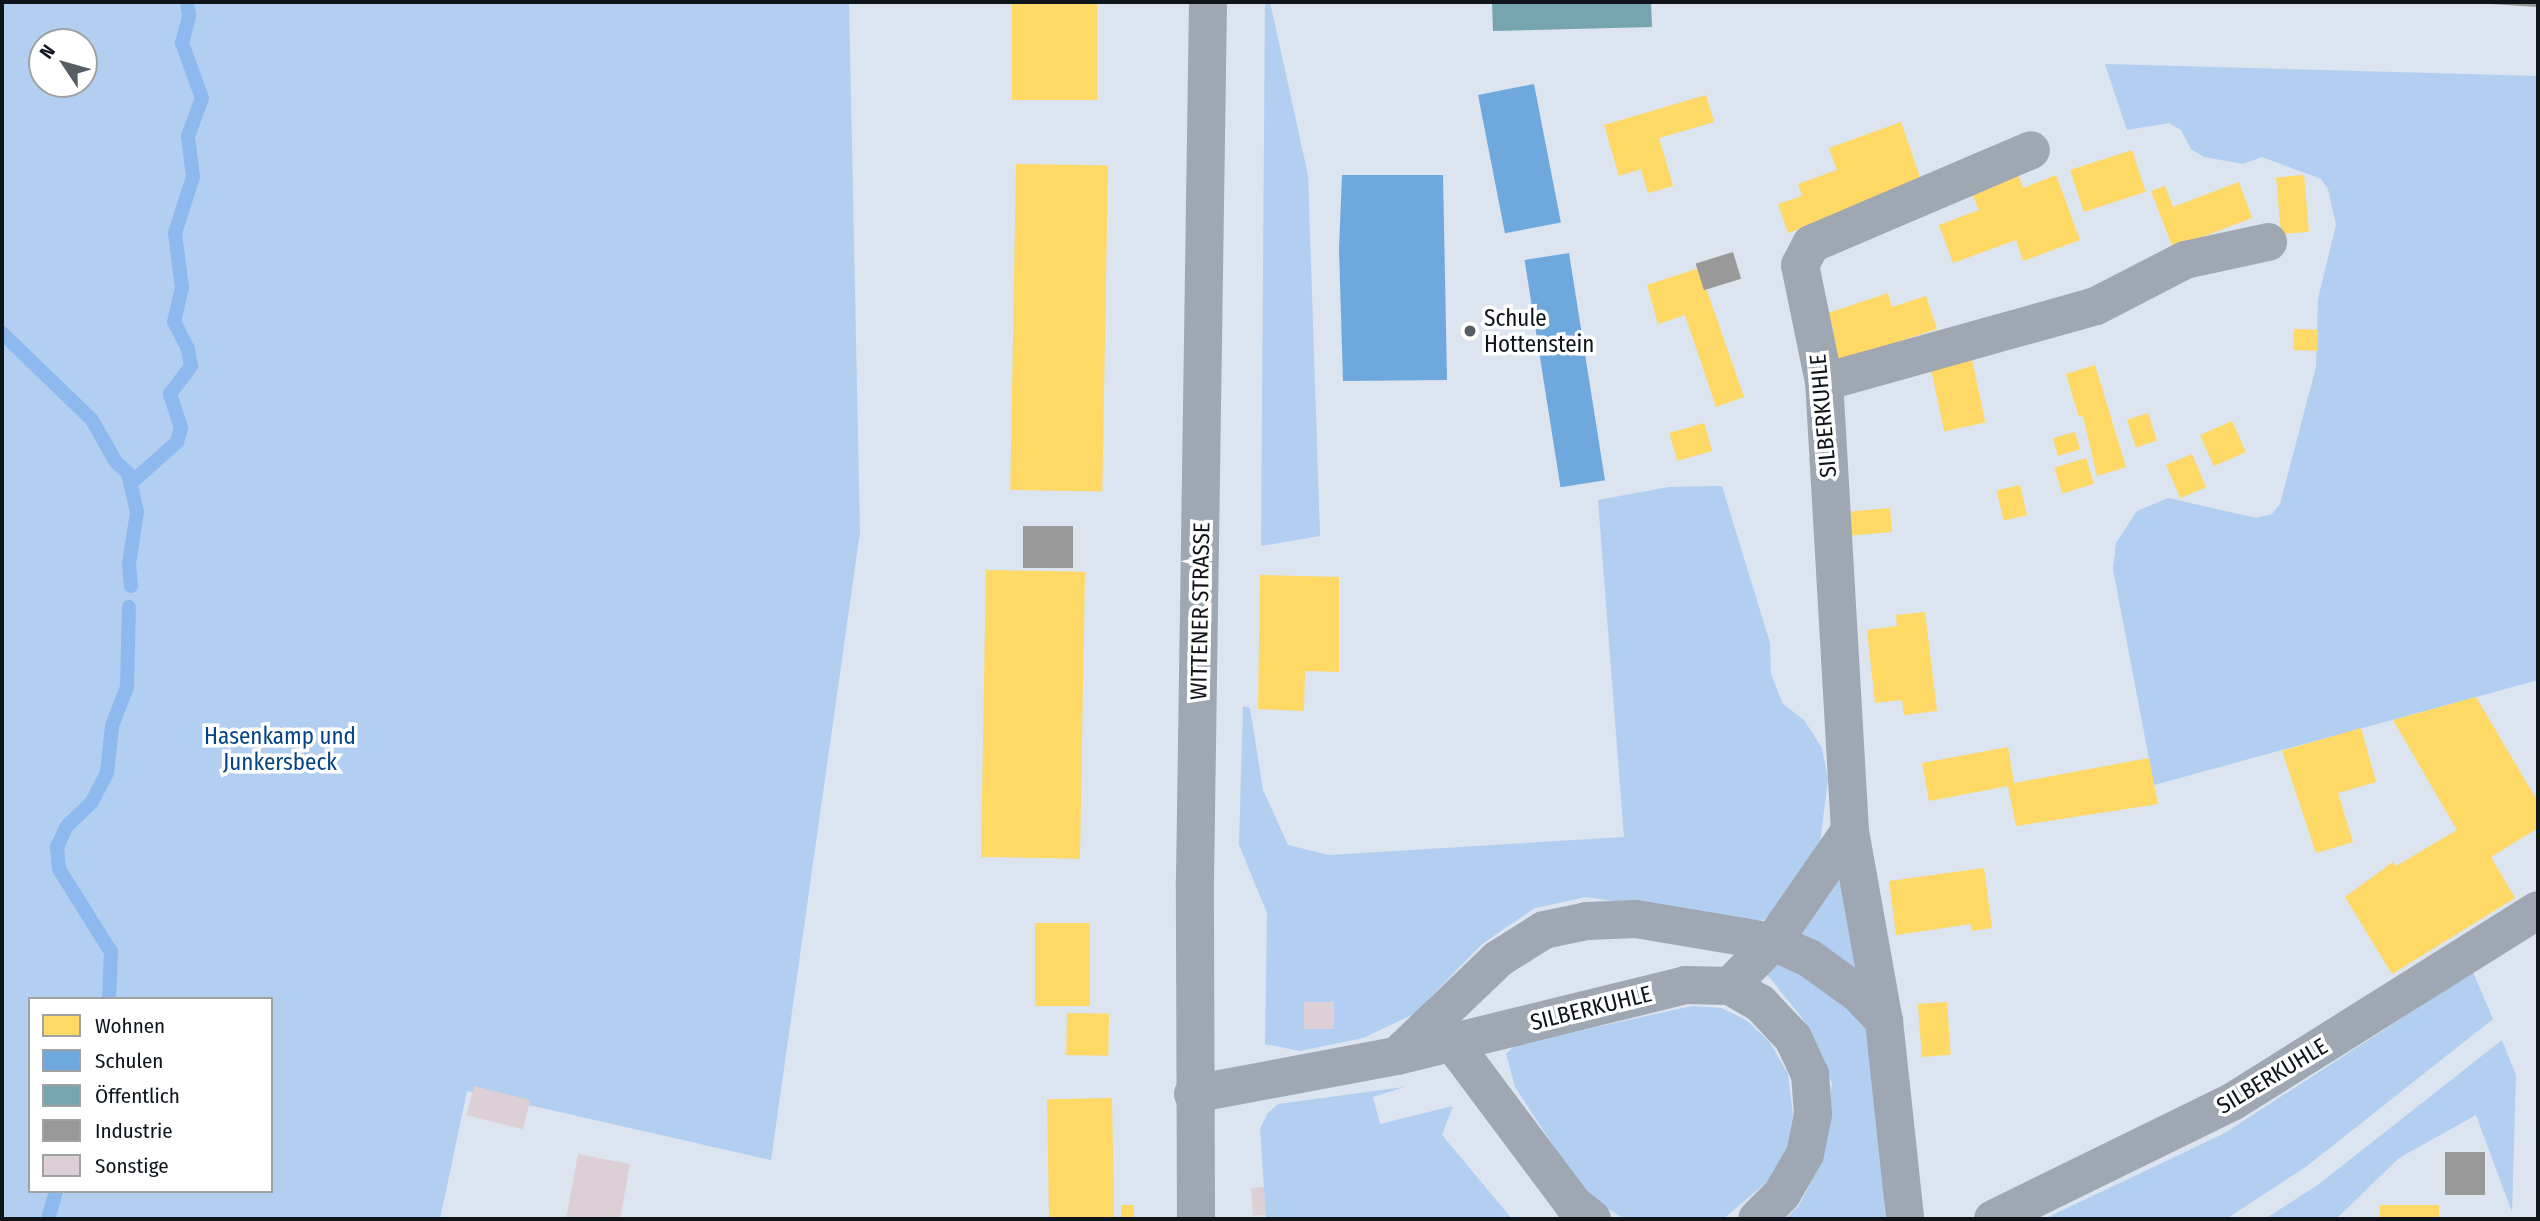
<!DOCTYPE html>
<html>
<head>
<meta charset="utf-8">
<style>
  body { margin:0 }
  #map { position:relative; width:2540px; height:1221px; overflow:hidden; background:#dbe4ef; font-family:"Fira Sans Condensed",sans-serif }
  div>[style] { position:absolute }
  .green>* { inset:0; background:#b2cef0 }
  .homes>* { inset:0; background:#ffd966; transform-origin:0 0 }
  .schools>* { inset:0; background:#6fa8dc; transform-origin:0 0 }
  .public>* { inset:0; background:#76a5af }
  .industry>* { inset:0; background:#999; transform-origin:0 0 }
  .stream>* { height:14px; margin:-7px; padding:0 7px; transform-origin:7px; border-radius:7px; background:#8db9ee }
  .building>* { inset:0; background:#dcd0d6; transform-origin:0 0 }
  .minor>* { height:38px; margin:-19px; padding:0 19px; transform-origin:19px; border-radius:19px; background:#9ea7b2 }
  .dots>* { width:19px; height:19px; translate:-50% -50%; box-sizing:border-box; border:4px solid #fff; border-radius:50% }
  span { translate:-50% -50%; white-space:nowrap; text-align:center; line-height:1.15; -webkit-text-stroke:7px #fff; paint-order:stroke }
  .poi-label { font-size:23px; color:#0e141a }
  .left { translate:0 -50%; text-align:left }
  .street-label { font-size:23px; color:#0e141a }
  .park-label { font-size:23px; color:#044484 }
  .frame { position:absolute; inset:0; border:4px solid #0e141a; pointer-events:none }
  .legend { position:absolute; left:28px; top:997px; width:245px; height:196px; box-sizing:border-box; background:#fff; border:2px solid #9fa1a3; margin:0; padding:9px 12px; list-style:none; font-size:21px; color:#0e141a }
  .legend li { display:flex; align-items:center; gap:14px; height:35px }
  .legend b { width:35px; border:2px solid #9fa1a3 }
  .north { position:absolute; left:28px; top:28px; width:70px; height:70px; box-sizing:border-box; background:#fff; border:2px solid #9fa1a3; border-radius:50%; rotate:306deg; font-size:19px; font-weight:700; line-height:28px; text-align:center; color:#0e141a }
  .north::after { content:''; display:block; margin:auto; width:24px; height:32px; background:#565d65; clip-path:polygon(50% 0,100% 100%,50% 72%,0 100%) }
</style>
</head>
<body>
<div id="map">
  <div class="green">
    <i style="clip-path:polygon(evenodd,2px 2px,849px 2px,860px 532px,771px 1160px,467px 1091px,440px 1219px,2px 1219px,2px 2px,42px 42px,84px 42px,84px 84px,42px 84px,42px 42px,2px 2px,30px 999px,271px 999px,271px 1191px,30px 1191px,30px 999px)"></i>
    <i style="clip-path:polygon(1265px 2px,1270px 2px,1308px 175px,1320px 536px,1261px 546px)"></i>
    <i style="clip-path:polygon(2105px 64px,2538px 76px,2538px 680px,2154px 785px,2113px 569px,2116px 543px,2137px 511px,2168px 498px,2256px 518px,2272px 514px,2280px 504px,2316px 367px,2318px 299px,2336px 225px,2328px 189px,2321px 179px,2262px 157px,2243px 164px,2204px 157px,2191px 149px,2181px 130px,2169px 123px,2127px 130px)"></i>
    <i style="clip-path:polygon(1722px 486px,1770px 643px,1771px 674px,1783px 704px,1804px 720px,1822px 748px,1828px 780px,1820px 842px,1771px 919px,1747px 921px,1586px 897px,1535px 908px,1482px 944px,1414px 1014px,1363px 1038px,1300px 1051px,1265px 1044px,1267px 913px,1239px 845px,1243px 706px,1250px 708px,1263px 790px,1288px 845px,1329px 855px,1624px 837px,1598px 500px,1669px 487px)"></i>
    <i style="clip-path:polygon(1840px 871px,1862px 975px,1787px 937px)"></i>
    <i style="clip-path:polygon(1772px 963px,1838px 988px,1875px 1038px,1885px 1219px,1785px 1219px,1798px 1207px,1822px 1161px,1832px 1083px,1803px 1019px,1765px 972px)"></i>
    <i style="clip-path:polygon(2473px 972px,2493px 1019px,2307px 1166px,2226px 1219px,2044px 1219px,2225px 1133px)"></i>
    <i style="clip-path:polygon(1692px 1006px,1721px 1008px,1746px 1020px,1769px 1041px,1788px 1074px,1793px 1115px,1787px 1147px,1769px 1180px,1723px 1219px,1625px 1219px,1595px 1201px,1575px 1179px,1515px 1087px,1506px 1054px,1515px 1045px)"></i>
    <i style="clip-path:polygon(2502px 1040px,2516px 1075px,2512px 1212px,2476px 1115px,2399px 1158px,2336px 1219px,2265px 1219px,2319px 1184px)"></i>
    <i style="clip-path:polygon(1404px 1087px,1373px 1097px,1380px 1124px,1453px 1106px,1442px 1135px,1512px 1219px,1266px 1219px,1260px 1129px,1267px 1114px,1278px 1104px)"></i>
  </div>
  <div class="homes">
    <i style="left:1012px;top:2px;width:85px;height:98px"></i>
    <i style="clip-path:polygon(1706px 95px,1714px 122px,1659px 138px,1673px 186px,1648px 193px,1641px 169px,1619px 176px,1604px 125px)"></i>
    <i style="clip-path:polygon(1901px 122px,1923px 186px,1788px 233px,1778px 204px,1802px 196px,1798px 184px,1837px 170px,1829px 148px)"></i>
    <i style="left:2132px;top:150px;width:44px;height:65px;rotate:72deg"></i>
    <i style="left:1016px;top:164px;width:92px;height:326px;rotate:1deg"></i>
    <i style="clip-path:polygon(2016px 169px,2023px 188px,2056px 175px,2080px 240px,2023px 261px,2016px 240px,1953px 263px,1939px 225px,1979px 210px,1969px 186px)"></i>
    <i style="left:2304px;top:175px;width:57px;height:28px;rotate:85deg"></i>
    <i style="clip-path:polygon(2239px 182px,2252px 218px,2173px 248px,2151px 191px,2165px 186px,2173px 207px)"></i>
    <i style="clip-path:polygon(1699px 268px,1744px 397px,1716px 407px,1685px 315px,1658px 324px,1647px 285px)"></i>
    <i style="clip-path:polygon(1888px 293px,1892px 307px,1926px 296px,1937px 329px,1834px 363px,1824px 333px,1834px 331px,1828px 313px)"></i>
    <i style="left:2294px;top:329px;width:24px;height:21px;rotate:2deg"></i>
    <i style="left:1972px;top:360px;width:64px;height:42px;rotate:78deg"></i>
    <i style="clip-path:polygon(2095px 365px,2126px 467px,2097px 476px,2083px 416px,2079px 417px,2066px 374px)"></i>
    <i style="left:2148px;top:413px;width:29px;height:22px;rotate:72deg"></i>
    <i style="left:2232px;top:421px;width:34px;height:35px;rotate:66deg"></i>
    <i style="left:1704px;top:423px;width:29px;height:36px;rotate:74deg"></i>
    <i style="left:2075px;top:432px;width:18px;height:23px;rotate:74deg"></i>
    <i style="left:2192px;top:454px;width:36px;height:28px;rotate:67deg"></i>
    <i style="left:2086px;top:458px;width:27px;height:33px;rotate:73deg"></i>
    <i style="left:2020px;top:485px;width:31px;height:24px;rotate:77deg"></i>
    <i style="left:1890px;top:508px;width:24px;height:45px;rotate:85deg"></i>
    <i style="left:986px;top:570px;width:99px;height:287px;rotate:1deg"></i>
    <i style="clip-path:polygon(1260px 575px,1339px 577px,1339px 672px,1305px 671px,1304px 711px,1258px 709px)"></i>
    <i style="clip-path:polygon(1925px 612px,1937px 711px,1904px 715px,1902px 700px,1875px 703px,1867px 630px,1897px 626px,1896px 615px)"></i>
    <i style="clip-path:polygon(2476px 697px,2538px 802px,2538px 828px,2491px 857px,2515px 898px,2392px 974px,2345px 897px,2393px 862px,2396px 866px,2457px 830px,2393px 720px)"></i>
    <i style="clip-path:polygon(2361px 728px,2376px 782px,2338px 793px,2353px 842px,2316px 853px,2282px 751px)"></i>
    <i style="clip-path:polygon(2008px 747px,2014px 783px,2149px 758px,2158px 804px,2016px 826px,2008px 786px,1929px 801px,1922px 763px)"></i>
    <i style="clip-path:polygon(1984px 868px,1992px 928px,1972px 931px,1971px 924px,1896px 935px,1889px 881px)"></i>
    <i style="left:1035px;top:923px;width:55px;height:83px"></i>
    <i style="left:1947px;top:1002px;width:53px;height:29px;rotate:86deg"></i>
    <i style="left:1067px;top:1013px;width:42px;height:42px;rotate:1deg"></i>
    <i style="left:1112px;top:1098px;width:121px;height:65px;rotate:89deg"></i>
    <i style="left:1121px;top:1205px;width:13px;height:14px"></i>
    <i style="left:2439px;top:1205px;width:14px;height:59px;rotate:90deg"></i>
  </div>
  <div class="schools">
    <i style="left:1534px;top:84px;width:141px;height:57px;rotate:79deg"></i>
    <i style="clip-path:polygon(1342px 175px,1443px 175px,1447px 380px,1343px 381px,1339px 249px)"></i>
    <i style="left:1569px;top:253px;width:230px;height:45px;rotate:81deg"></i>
  </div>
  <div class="public">
    <i style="clip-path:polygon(1492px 2px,1651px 2px,1652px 27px,1493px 31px)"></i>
  </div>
  <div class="industry">
    <i style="clip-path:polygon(2459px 2px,2537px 2px,2537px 7px)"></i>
    <i style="left:1733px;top:252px;width:28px;height:39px;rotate:73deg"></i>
    <i style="left:1023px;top:526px;width:50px;height:42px"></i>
    <i style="left:2445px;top:1152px;width:40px;height:43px"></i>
  </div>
  <div class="stream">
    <i style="left:2px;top:333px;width:125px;rotate:44deg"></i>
    <i style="left:92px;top:420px;width:48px;rotate:60.3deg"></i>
    <i style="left:116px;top:462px;width:16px;rotate:43deg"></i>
    <i style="left:128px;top:473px;width:40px;rotate:77deg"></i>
    <i style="left:137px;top:512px;width:53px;rotate:98.7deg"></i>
    <i style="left:129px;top:564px;width:22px;rotate:85deg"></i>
    <i style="left:131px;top:483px;width:62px;rotate:-41.7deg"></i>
    <i style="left:177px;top:442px;width:15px;rotate:-74deg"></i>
    <i style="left:181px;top:428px;width:36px;rotate:-108deg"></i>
    <i style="left:170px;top:394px;width:35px;rotate:-53deg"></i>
    <i style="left:191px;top:366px;width:17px;rotate:-100deg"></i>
    <i style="left:188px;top:349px;width:30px;rotate:-117deg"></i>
    <i style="left:174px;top:322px;width:35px;rotate:-77deg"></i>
    <i style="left:182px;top:288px;width:55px;rotate:-97.3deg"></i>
    <i style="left:175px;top:233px;width:59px;rotate:-72.2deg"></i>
    <i style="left:193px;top:177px;width:41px;rotate:-97deg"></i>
    <i style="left:188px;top:136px;width:40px;rotate:-69.8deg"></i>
    <i style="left:202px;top:98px;width:59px;rotate:-110deg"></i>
    <i style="left:182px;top:43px;width:28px;rotate:-75deg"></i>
    <i style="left:189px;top:16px;width:14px;rotate:-98deg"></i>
    <i style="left:109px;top:999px;width:47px;rotate:-87.6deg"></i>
    <i style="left:111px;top:952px;width:98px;rotate:-122.1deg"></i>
    <i style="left:59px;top:869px;width:22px;rotate:-95deg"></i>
    <i style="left:57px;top:847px;width:23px;rotate:-65deg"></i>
    <i style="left:67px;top:826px;width:35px;rotate:-44deg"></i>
    <i style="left:92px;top:802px;width:33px;rotate:-63deg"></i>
    <i style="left:107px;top:773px;width:47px;rotate:-83.9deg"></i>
    <i style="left:112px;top:726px;width:42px;rotate:-69deg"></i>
    <i style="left:127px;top:687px;width:80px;rotate:-88.6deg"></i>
    <i style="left:48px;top:1219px;width:29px;rotate:-74deg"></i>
  </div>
  <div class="building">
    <i style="left:1304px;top:1002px;width:30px;height:27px"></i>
    <i style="left:474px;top:1086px;width:58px;height:30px;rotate:14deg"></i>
    <i style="clip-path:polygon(578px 1154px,630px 1164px,620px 1219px,566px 1219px)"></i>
    <i style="left:1264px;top:1187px;width:28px;height:13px;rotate:86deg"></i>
  </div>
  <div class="minor">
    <i style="left:1824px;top:382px;width:282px;rotate:-15.6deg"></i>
    <i style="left:2096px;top:306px;width:100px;rotate:-27.3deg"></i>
    <i style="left:2185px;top:260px;width:85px;rotate:-12.2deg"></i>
    <i style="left:1850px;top:831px;width:193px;rotate:79.9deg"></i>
    <i style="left:1884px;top:1021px;width:199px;rotate:83.9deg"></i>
    <i style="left:1730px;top:986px;width:62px;rotate:-45.7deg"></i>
    <i style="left:1773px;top:942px;width:135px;rotate:-55.3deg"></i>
    <i style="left:1850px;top:831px;width:450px;rotate:-93.3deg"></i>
    <i style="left:1824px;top:382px;width:119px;rotate:-101.6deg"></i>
    <i style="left:1800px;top:265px;width:24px;rotate:-62deg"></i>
    <i style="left:1811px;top:244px;width:239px;rotate:-23.1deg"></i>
    <i style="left:1452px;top:1042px;width:202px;rotate:53.2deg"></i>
    <i style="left:1573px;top:1204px;width:24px;rotate:38deg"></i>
    <i style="left:1399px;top:1054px;width:137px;rotate:-43.8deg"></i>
    <i style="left:1498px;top:959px;width:54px;rotate:-32.2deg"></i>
    <i style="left:1544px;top:930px;width:44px;rotate:-11.8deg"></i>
    <i style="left:1587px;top:921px;width:49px;rotate:-2.3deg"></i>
    <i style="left:1636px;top:919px;width:139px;rotate:9.5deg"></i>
    <i style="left:1773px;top:942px;width:39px;rotate:24deg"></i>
    <i style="left:1809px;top:958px;width:62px;rotate:35.8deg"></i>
    <i style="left:1859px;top:994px;width:37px;rotate:47deg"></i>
    <i style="left:1193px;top:1094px;width:208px;rotate:-10.6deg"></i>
    <i style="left:1397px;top:1056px;width:297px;rotate:-13.8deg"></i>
    <i style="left:1685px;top:985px;width:45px;rotate:1.3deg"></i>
    <i style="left:1730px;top:986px;width:34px;rotate:30deg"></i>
    <i style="left:1760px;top:1003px;width:48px;rotate:46.7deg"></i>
    <i style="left:1793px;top:1038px;width:40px;rotate:65deg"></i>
    <i style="left:1810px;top:1074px;width:40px;rotate:85.7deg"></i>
    <i style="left:1813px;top:1114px;width:41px;rotate:101.3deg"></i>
    <i style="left:1805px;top:1154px;width:46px;rotate:119.9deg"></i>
    <i style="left:1782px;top:1194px;width:35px;rotate:135deg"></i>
    <i style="left:1196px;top:1219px;width:340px;rotate:-90.2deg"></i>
    <i style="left:1195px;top:879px;width:877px;rotate:-89.15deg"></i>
    <i style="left:1993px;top:1219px;width:266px;rotate:-26.1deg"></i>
    <i style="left:2232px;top:1102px;width:361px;rotate:-32.1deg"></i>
  </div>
  <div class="dots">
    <i style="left:1470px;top:331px;background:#565d65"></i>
  </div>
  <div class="poi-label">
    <span class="left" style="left:1484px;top:331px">Schule<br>Hottenstein</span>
  </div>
  <div class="street-label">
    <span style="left:1823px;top:416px;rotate:-95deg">SILBERKUHLE</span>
    <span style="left:1200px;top:611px;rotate:-89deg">WITTENER STRASSE</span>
    <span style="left:1591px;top:1008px;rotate:-14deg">SILBERKUHLE</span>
    <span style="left:2272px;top:1076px;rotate:-31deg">SILBERKUHLE</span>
  </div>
  <div class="park-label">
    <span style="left:280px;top:749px">Hasenkamp und<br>Junkersbeck</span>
  </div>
  <div class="frame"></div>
  <ul class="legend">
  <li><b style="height:19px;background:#ffd966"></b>Wohnen</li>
  <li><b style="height:19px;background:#6fa8dc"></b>Schulen</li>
  <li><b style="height:19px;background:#76a5af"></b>Öffentlich</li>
  <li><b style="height:19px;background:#999"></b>Industrie</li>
  <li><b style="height:19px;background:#dcd0d6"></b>Sonstige</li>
  </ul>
  <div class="north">N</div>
</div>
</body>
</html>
